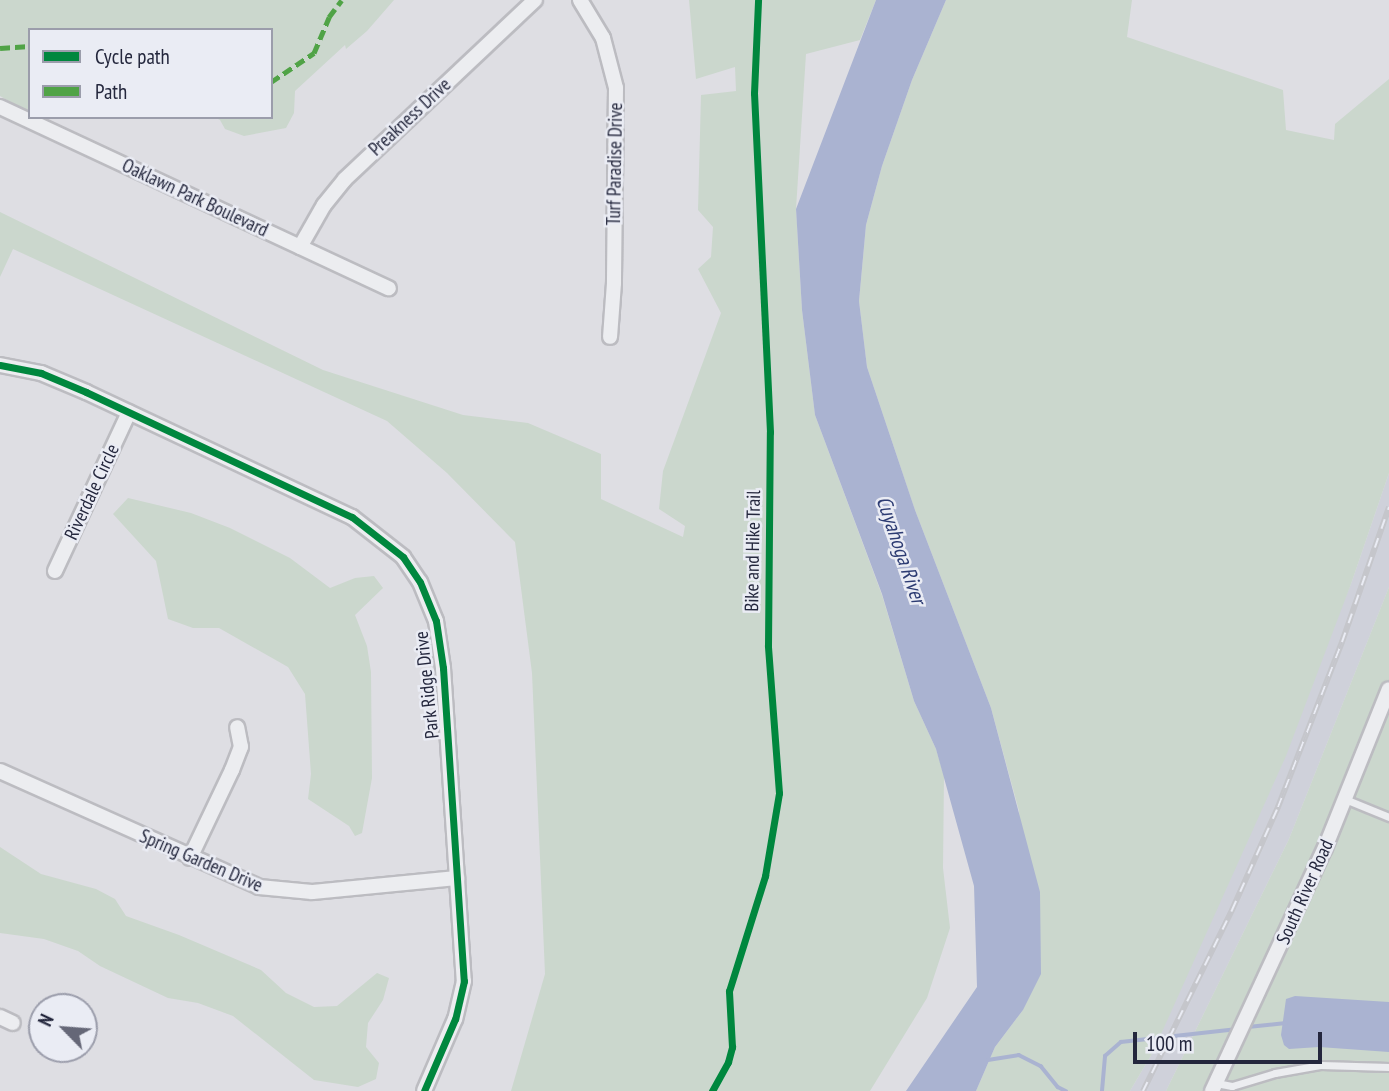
<!DOCTYPE html>
<html>
<head>
<meta charset="utf-8">
<style>
  body { margin:0 }
  #map { position:relative; width:1389px; height:1091px; overflow:hidden; background:#dedee3; font-family:"PT Sans Narrow",sans-serif }
  div>[style] { position:absolute }
  .built>* { inset:0; background:#cfd1da }
  .green>* { inset:0; background:#cbd7cd }
  .water>* { inset:0; background:#aab3d1 }
  .stream>* { height:3.5px; margin:-1.75px; padding:0 1.75px; transform-origin:1.75px; border-radius:1.75px; background:#aab3d1 }
  .roads { filter:drop-shadow(2px 0 #bcbcc1) drop-shadow(-2px 0 #bcbcc1) drop-shadow(0 2px #bcbcc1) drop-shadow(0 -2px #bcbcc1) }
  .service>* { height:7px; margin:-3.5px; padding:0 3.5px; transform-origin:3.5px; border-radius:3.5px; background:#ecedf0 }
  .minor>* { height:14px; margin:-7px; padding:0 7px; transform-origin:7px; border-radius:7px; background:#ecedf0 }
  .rail>* { height:6px; margin-top:-3px; transform-origin:0; background:repeating-linear-gradient(90deg,#eaecf4 0 10px,#c5c6cb 0 20px); box-sizing:border-box; border-block:2px solid #c5c6cb }
  .quiet>* { height:5px; margin-top:-2.5px; transform-origin:0; background:repeating-linear-gradient(90deg,#50a346 0 10px,transparent 0 15px) }
  .cycleway>* { height:7px; margin:-3.5px; padding:0 3.5px; transform-origin:3.5px; border-radius:3.5px; background:#00873e }
  span { translate:-50% -50%; white-space:nowrap; text-align:center; line-height:1.15; -webkit-text-stroke:5px #eaecf4; paint-order:stroke }
  .street-label { font-size:19px; color:#24273d }
  .water-label { font-size:21px; color:#2c3b72; font-style:italic }
  .legend { position:absolute; left:28px; top:28px; width:245px; height:91px; box-sizing:border-box; background:#eaecf4; border:2px solid #9b9dab; margin:0; padding:9px 12px; list-style:none; font-size:21px; color:#24273d }
  .legend li { display:flex; align-items:center; gap:14px; height:35px }
  .legend b { width:35px; border:2px solid #9b9dab }
  .north { position:absolute; left:28px; top:993px; width:70px; height:70px; box-sizing:border-box; background:#eaecf4; border:2px solid #9b9dab; border-radius:50%; rotate:295deg; font-size:19px; font-weight:700; line-height:28px; text-align:center; color:#24273d }
  .north::after { content:''; display:block; margin:auto; width:24px; height:32px; background:#656777; clip-path:polygon(50% 0,100% 100%,50% 72%,0 100%) }
  .scale { position:absolute; left:1133px; top:1032px; width:189px; height:32px; box-sizing:border-box; border:4px solid #24273d; border-top:0; padding-left:9px; font-size:21px; line-height:24px; white-space:nowrap; color:#24273d; -webkit-text-stroke:5px #eaecf4; paint-order:stroke }
</style>
</head>
<body>
<div id="map">
  <div class="built">
    <i style="clip-path:polygon(1389px 473px,1389px 587px,1289px 839px,1166px 1091px,1130px 1091px,1153px 1052px,1351px 584px)"></i>
  </div>
  <div class="green">
    <i style="clip-path:polygon(0 0,394px 0,367px 31px,346px 49px,345px 45px,295px 91px,294px 113px,286px 128px,244px 136px,225px 129px,220px 120px,214px 117px,271px 117px,271px 30px,30px 30px,30px 113px,0 96px)"></i>
    <i style="clip-path:polygon(689px 0,876px 0,860px 40px,806px 54px,796px 209px,802px 310px,815px 415px,882px 595px,914px 701px,936px 749px,944px 776px,943px 868px,950px 928px,927px 998px,870px 1091px,511px 1091px,545px 974px,532px 673px,515px 542px,447px 473px,387px 421px,13px 249px,0 277px,0 212px,323px 370px,463px 415px,528px 423px,601px 454px,601px 499px,683px 537px,685px 526px,659px 509px,663px 471px,721px 313px,698px 269px,711px 257px,713px 227px,698px 210px,701px 95px,736px 91px,735px 67px,696px 79px)"></i>
    <i style="clip-path:polygon(946px 0,1132px 0,1127px 37px,1283px 90px,1286px 130px,1334px 140px,1335px 124px,1389px 79px,1389px 473px,1351px 584px,1286px 756px,1153px 1052px,1130px 1091px,976px 1091px,995px 1047px,1023px 1010px,1019px 811px,991px 708px,915px 510px,867px 367px,859px 301px,866px 225px,882px 166px,912px 80px)"></i>
    <i style="clip-path:polygon(128px 498px,191px 513px,230px 528px,290px 558px,330px 588px,355px 578px,374px 576px,383px 588px,355px 615px,367px 646px,371px 672px,372px 778px,362px 833px,355px 836px,349px 826px,308px 799px,311px 774px,305px 694px,288px 667px,219px 628px,193px 628px,168px 619px,156px 561px,113px 514px)"></i>
    <i style="clip-path:polygon(1389px 587px,1389px 1091px,1166px 1091px,1289px 839px)"></i>
    <i style="clip-path:polygon(0 847px,41px 874px,96px 889px,115px 899px,126px 916px,179px 935px,261px 970px,286px 993px,314px 1007px,337px 1006px,377px 973px,389px 978px,383px 1000px,368px 1023px,366px 1047px,379px 1063px,376px 1079px,358px 1087px,314px 1080px,233px 1016px,198px 1003px,168px 998px,100px 966px,78px 951px,44px 939px,0 933px)"></i>
  </div>
  <div class="water">
    <i style="clip-path:polygon(876px 0,946px 0,912px 80px,882px 166px,866px 225px,859px 301px,867px 367px,915px 510px,991px 708px,1040px 892px,1041px 974px,1023px 1010px,995px 1047px,976px 1091px,906px 1091px,977px 987px,974px 886px,936px 749px,914px 701px,882px 594px,815px 415px,802px 310px,796px 209px)"></i>
    <i style="clip-path:polygon(1295px 996px,1389px 1002px,1389px 1052px,1319px 1047px,1289px 1049px,1284px 1045px,1281px 1035px,1286px 999px)"></i>
  </div>
  <div class="stream">
    <i style="left:1248px;top:1027px;width:38px;rotate:-6deg"></i>
    <i style="left:988px;top:1060px;width:31px;rotate:-9deg"></i>
    <i style="left:1019px;top:1055px;width:25px;rotate:27deg"></i>
    <i style="left:1041px;top:1066px;width:27px;rotate:51deg"></i>
    <i style="left:1058px;top:1087px;width:9px;rotate:27deg"></i>
    <i style="left:1102px;top:1091px;width:35px;rotate:-85deg"></i>
    <i style="left:1105px;top:1056px;width:21px;rotate:-41deg"></i>
    <i style="left:1121px;top:1042px;width:117px;rotate:-6.4deg"></i>
  </div>
  <div class="roads">
    <div class="service">
      <i style="left:1345px;top:799px;width:48px;rotate:22.2deg"></i>
      <i style="left:1216px;top:1083px;width:16px;rotate:11deg"></i>
      <i style="left:1232px;top:1086px;width:45px;rotate:-16.8deg"></i>
      <i style="left:1275px;top:1073px;width:47px;rotate:-9.9deg"></i>
      <i style="left:1321px;top:1065px;width:68px;rotate:1.7deg"></i>
    </div>
    <div class="minor">
      <i style="left:580px;top:0;width:44px;rotate:58.8deg"></i>
      <i style="left:603px;top:38px;width:52px;rotate:75.4deg"></i>
      <i style="left:616px;top:88px;width:195px;rotate:90.6deg"></i>
      <i style="left:614px;top:283px;width:54px;rotate:94.2deg"></i>
      <i style="left:0;top:107px;width:429px;rotate:25deg"></i>
      <i style="left:300px;top:247px;width:48px;rotate:-60.3deg"></i>
      <i style="left:324px;top:205px;width:33px;rotate:-51deg"></i>
      <i style="left:345px;top:179px;width:261px;rotate:-43.3deg"></i>
      <i style="left:0;top:365px;width:42px;rotate:11deg"></i>
      <i style="left:41px;top:373px;width:49px;rotate:22.9deg"></i>
      <i style="left:86px;top:392px;width:294px;rotate:25.2deg"></i>
      <i style="left:352px;top:517px;width:65px;rotate:38.1deg"></i>
      <i style="left:403px;top:557px;width:30px;rotate:56deg"></i>
      <i style="left:420px;top:582px;width:42px;rotate:67.7deg"></i>
      <i style="left:436px;top:621px;width:48px;rotate:81.5deg"></i>
      <i style="left:443px;top:668px;width:314px;rotate:86.2deg"></i>
      <i style="left:464px;top:981px;width:39px;rotate:103deg"></i>
      <i style="left:455px;top:1019px;width:78px;rotate:113.3deg"></i>
      <i style="left:55px;top:571px;width:175px;rotate:-65deg"></i>
      <i style="left:0;top:771px;width:284px;rotate:24.1deg"></i>
      <i style="left:259px;top:887px;width:53px;rotate:5.4deg"></i>
      <i style="left:312px;top:892px;width:146px;rotate:-5.5deg"></i>
      <i style="left:190px;top:858px;width:98px;rotate:-64.5deg"></i>
      <i style="left:232px;top:770px;width:25px;rotate:-69deg"></i>
      <i style="left:241px;top:747px;width:20px;rotate:-101deg"></i>
      <i style="left:0;top:1017px;width:14px;rotate:25deg"></i>
      <i style="left:1212px;top:1091px;width:268px;rotate:-65.1deg"></i>
      <i style="left:1325px;top:848px;width:171px;rotate:-68.1deg"></i>
    </div>
  </div>
  <div class="rail">
    <i style="left:1143px;top:1091px;width:202px;rotate:-63.8deg"></i>
    <i style="left:1232px;top:910px;width:113px;rotate:-65.9deg"></i>
    <i style="left:1278px;top:807px;width:177px;rotate:-68.8deg"></i>
    <i style="left:1342px;top:642px;width:143px;rotate:-70.8deg"></i>
  </div>
  <div class="quiet">
    <i style="left:0;top:48px;width:30px;rotate:-4deg"></i>
    <i style="left:271px;top:82px;width:52px;rotate:-34deg"></i>
    <i style="left:314px;top:53px;width:39px;rotate:-67deg"></i>
    <i style="left:329px;top:17px;width:21px;rotate:-53deg"></i>
  </div>
  <div class="cycleway">
    <i style="left:0;top:365px;width:42px;rotate:11deg"></i>
    <i style="left:41px;top:373px;width:49px;rotate:22.9deg"></i>
    <i style="left:86px;top:392px;width:294px;rotate:25.2deg"></i>
    <i style="left:352px;top:517px;width:65px;rotate:38.1deg"></i>
    <i style="left:403px;top:557px;width:30px;rotate:56deg"></i>
    <i style="left:420px;top:582px;width:42px;rotate:67.7deg"></i>
    <i style="left:436px;top:621px;width:48px;rotate:81.5deg"></i>
    <i style="left:443px;top:668px;width:314px;rotate:86.2deg"></i>
    <i style="left:464px;top:981px;width:39px;rotate:103deg"></i>
    <i style="left:455px;top:1019px;width:78px;rotate:113.3deg"></i>
    <i style="left:712px;top:1091px;width:33px;rotate:-61deg"></i>
    <i style="left:728px;top:1062px;width:16px;rotate:-75deg"></i>
    <i style="left:732px;top:1047px;width:56px;rotate:-93.1deg"></i>
    <i style="left:729px;top:991px;width:121px;rotate:-72.6deg"></i>
    <i style="left:765px;top:876px;width:84px;rotate:-80.4deg"></i>
    <i style="left:779px;top:793px;width:148px;rotate:-94.3deg"></i>
    <i style="left:768px;top:645px;width:213px;rotate:-89.5deg"></i>
    <i style="left:770px;top:432px;width:339px;rotate:-92.7deg"></i>
    <i style="left:754px;top:93px;width:93px;rotate:-87.5deg"></i>
  </div>
  <div class="street-label">
    <span style="left:410px;top:117px;rotate:-43deg">Preakness Drive</span>
    <span style="left:615px;top:164px;rotate:-89deg">Turf Paradise Drive</span>
    <span style="left:195px;top:198px;rotate:25deg">Oaklawn Park Boulevard</span>
    <span style="left:92px;top:492px;rotate:-65deg">Riverdale Circle</span>
    <span style="left:753px;top:551px;rotate:-89deg">Bike and Hike Trail</span>
    <span style="left:427px;top:685px;rotate:-96deg">Park Ridge Drive</span>
    <span style="left:201px;top:861px;rotate:23deg">Spring Garden Drive</span>
    <span style="left:1305px;top:892px;rotate:-66deg">South River Road</span>
  </div>
  <div class="water-label">
    <span style="left:901px;top:550px;rotate:71deg">Cuyahoga River</span>
  </div>
  <ul class="legend">
  <li><b style="height:9px;background:#00873e"></b>Cycle path</li>
  <li><b style="height:9px;background:#50a346"></b>Path</li>
  </ul>
  <div class="north">N</div>
  <div class="scale">100 m</div>
</div>
</body>
</html>
